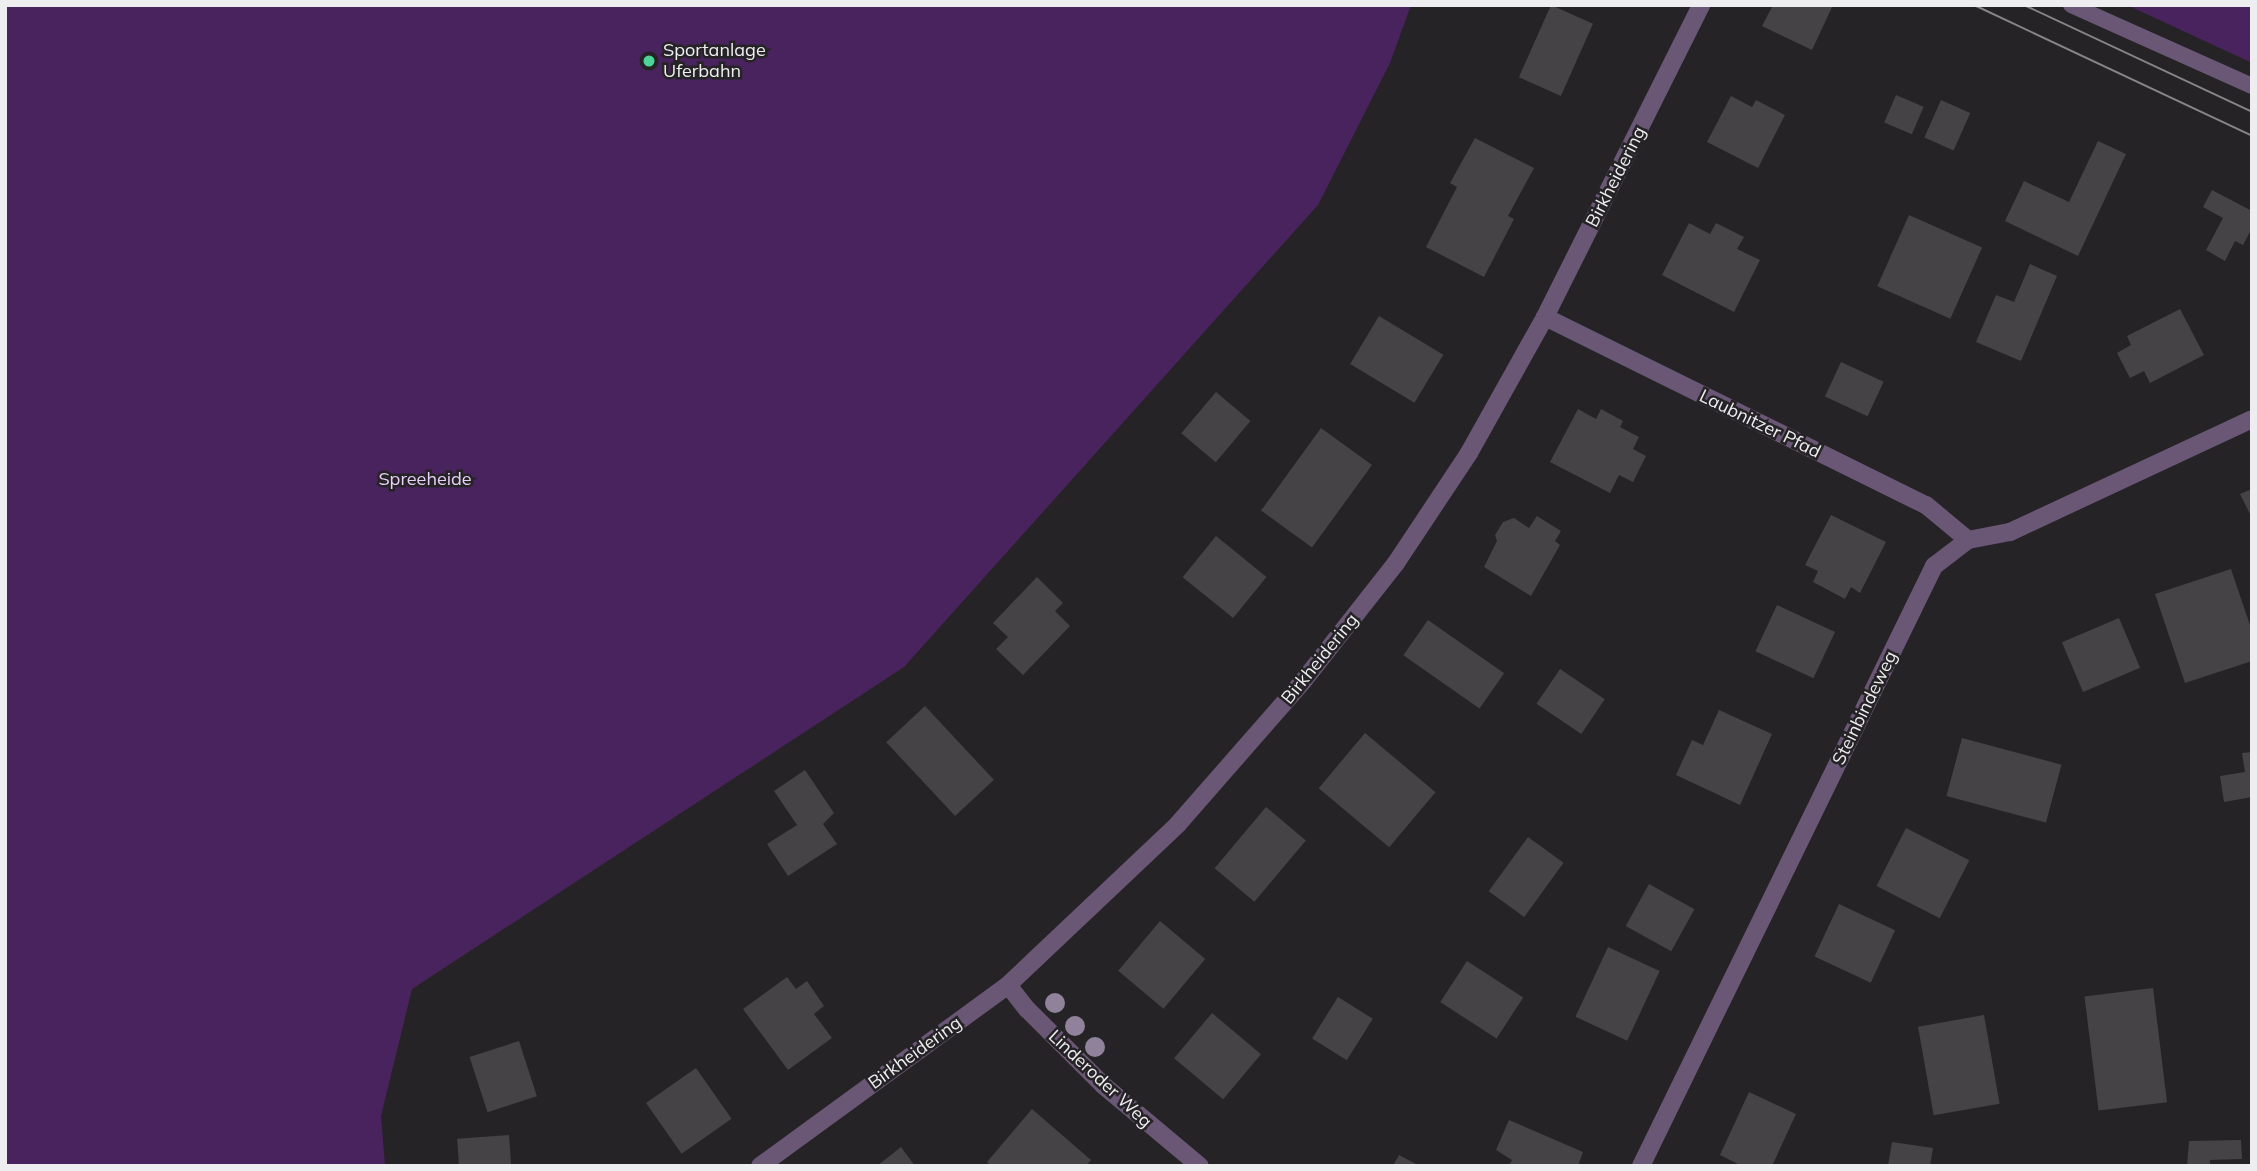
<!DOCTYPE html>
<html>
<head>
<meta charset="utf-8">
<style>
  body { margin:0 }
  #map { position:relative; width:2257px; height:1171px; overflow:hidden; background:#252326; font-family:Mulish,sans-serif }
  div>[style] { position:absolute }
  .green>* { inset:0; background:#49235d }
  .building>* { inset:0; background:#454346; transform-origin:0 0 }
  .lane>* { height:16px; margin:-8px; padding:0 8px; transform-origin:8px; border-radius:8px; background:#695775 }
  .street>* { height:18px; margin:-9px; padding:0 9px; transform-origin:9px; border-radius:9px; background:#695775 }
  .tram>* { height:2px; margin:-1px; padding:0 1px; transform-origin:1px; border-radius:1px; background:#878588 }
  .trees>* { width:20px; height:20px; margin:-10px; border-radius:50%; background:#90829a }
  .dots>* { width:19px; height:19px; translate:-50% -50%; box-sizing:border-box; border:4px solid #252326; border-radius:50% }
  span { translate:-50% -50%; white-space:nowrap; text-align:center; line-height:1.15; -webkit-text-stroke:5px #252326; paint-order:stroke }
  .poi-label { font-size:18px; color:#eeedef }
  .left { translate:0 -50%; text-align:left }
  .street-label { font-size:18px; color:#eeedef }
  .park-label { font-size:18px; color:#e8d0f8 }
  .frame { position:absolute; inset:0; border:7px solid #eeedef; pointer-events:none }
</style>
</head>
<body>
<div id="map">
  <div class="green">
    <i style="clip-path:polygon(5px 5px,1411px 5px,1390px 63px,1318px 205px,904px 667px,412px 989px,381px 1116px,385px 1166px,5px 1166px)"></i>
    <i style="clip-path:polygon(2127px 5px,2252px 5px,2252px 63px)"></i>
  </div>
  <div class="building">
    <i style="left:1551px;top:5px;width:46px;height:79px;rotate:24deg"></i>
    <i style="clip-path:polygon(1773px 5px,1799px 6px,1833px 5px,1812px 50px,1762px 26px)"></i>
    <i style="left:1896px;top:95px;width:30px;height:30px;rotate:23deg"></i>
    <i style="clip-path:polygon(1731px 96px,1752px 107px,1756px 100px,1785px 115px,1758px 168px,1707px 142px)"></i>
    <i style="left:1941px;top:100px;width:32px;height:41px;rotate:24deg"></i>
    <i style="clip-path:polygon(1475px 138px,1534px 168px,1508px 216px,1514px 219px,1484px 277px,1426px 247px,1457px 187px,1450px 183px)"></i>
    <i style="clip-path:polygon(2098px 141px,2126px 154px,2078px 256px,2005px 221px,2024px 181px,2069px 202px)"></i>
    <i style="clip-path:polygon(2212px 190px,2252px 211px,2252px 228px,2243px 245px,2235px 241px,2225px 261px,2206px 250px,2223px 218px,2203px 207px)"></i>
    <i style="left:1909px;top:215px;width:80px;height:78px;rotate:24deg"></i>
    <i style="clip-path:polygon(1689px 223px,1710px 234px,1716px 223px,1744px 237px,1737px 249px,1760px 260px,1734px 312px,1662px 275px)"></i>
    <i style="clip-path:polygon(2030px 264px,2057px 276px,2021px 361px,1976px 342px,1996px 295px,2014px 302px)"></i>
    <i style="clip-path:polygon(2180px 309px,2204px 355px,2150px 383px,2144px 371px,2130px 378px,2117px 353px,2131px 345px,2127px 336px)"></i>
    <i style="left:1379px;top:316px;width:75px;height:56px;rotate:31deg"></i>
    <i style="left:1841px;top:362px;width:47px;height:38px;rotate:25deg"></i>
    <i style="left:1216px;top:392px;width:45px;height:54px;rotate:40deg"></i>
    <i style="clip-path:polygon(1578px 409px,1596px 419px,1601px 409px,1623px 421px,1620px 427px,1639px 437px,1633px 449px,1646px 456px,1633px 482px,1619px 475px,1610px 493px,1550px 462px)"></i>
    <i style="left:1321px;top:428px;width:63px;height:102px;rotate:36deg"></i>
    <i style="clip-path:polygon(2252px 489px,2252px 518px,2240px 494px)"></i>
    <i style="clip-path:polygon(1831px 515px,1886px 542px,1860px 593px,1851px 587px,1845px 599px,1813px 582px,1818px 571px,1805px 565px)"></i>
    <i style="clip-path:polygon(1537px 516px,1561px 531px,1555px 541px,1560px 545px,1531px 596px,1484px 567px,1497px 541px,1495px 535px,1503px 522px,1514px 518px,1529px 528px)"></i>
    <i style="left:1216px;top:536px;width:65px;height:53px;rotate:39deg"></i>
    <i style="clip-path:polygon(2231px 569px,2252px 631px,2252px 661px,2185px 683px,2155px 594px)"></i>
    <i style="clip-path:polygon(1037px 577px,1063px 603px,1055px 611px,1070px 626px,1023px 675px,996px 649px,1008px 637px,993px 623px)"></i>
    <i style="left:1777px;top:605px;width:64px;height:51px;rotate:25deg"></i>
    <i style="left:2119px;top:618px;width:54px;height:62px;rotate:67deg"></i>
    <i style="left:1428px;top:620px;width:93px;height:43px;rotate:35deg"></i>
    <i style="left:1560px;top:669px;width:54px;height:42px;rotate:34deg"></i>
    <i style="left:925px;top:706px;width:101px;height:53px;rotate:47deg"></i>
    <i style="clip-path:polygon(1719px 710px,1772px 734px,1740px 805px,1676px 775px,1692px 740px,1703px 745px)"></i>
    <i style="left:1365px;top:733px;width:92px;height:72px;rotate:40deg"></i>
    <i style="left:1962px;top:738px;width:103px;height:60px;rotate:15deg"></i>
    <i style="clip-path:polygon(2252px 752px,2252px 797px,2224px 802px,2220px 776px,2245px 772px,2242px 753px)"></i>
    <i style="clip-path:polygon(805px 770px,834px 813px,823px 824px,837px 844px,788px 876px,767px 844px,797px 825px,774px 791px)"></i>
    <i style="left:1266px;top:807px;width:52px;height:80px;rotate:40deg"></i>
    <i style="left:1906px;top:828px;width:71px;height:65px;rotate:27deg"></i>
    <i style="left:1528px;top:837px;width:44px;height:67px;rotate:36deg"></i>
    <i style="left:1649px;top:884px;width:52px;height:48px;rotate:29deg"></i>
    <i style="left:1839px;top:904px;width:62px;height:58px;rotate:25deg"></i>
    <i style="left:1160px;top:921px;width:59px;height:65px;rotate:40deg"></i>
    <i style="left:1608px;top:947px;width:57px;height:77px;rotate:25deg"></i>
    <i style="left:1467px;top:961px;width:67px;height:49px;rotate:33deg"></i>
    <i style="clip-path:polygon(787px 977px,796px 989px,807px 981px,824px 1006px,814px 1014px,832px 1038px,788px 1070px,743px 1009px)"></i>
    <i style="left:2153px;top:988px;width:115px;height:69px;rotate:83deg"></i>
    <i style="left:1338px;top:997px;width:41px;height:49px;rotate:32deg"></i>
    <i style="left:1212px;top:1013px;width:64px;height:59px;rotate:40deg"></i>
    <i style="left:1984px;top:1015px;width:90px;height:67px;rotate:80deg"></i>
    <i style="left:519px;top:1041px;width:58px;height:52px;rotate:72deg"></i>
    <i style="left:696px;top:1068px;width:62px;height:61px;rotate:55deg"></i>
    <i style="clip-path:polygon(1749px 1092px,1796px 1114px,1772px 1166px,1742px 1166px,1720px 1155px)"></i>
    <i style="clip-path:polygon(1032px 1109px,1091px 1160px,1086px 1166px,991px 1166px,987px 1162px)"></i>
    <i style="clip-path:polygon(1509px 1120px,1583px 1152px,1578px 1166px,1509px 1166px,1512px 1160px,1496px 1150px)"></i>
    <i style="left:509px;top:1135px;width:31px;height:52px;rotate:86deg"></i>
    <i style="clip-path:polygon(2241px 1140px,2242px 1159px,2210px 1160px,2210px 1166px,2187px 1166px,2189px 1141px)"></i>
    <i style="clip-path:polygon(1892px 1142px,1933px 1148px,1930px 1166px,1888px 1166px)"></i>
    <i style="clip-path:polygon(901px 1147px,915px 1166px,877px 1166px)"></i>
    <i style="clip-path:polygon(1399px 1155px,1420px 1166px,1393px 1166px)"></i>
  </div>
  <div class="lane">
    <i style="left:2071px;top:5px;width:198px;rotate:24.1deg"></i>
  </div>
  <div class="street">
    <i style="left:1545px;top:317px;width:425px;rotate:26.3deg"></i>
    <i style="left:1926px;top:505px;width:55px;rotate:39.8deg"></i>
    <i style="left:1008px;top:985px;width:31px;rotate:52deg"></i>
    <i style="left:1027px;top:1009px;width:107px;rotate:45deg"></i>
    <i style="left:1103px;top:1085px;width:126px;rotate:39.9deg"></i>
    <i style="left:760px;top:1166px;width:307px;rotate:-36.1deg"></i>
    <i style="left:1008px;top:985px;width:234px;rotate:-43.4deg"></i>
    <i style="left:1178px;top:824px;width:191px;rotate:-48.8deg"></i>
    <i style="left:1304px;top:680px;width:149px;rotate:-51.8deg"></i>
    <i style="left:1396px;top:563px;width:132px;rotate:-56.4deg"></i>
    <i style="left:1469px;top:453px;width:156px;rotate:-60.8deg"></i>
    <i style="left:1545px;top:317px;width:349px;rotate:-63.4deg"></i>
    <i style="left:1641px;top:1166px;width:668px;rotate:-63.97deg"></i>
    <i style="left:1934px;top:566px;width:43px;rotate:-37.4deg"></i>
    <i style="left:1968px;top:540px;width:43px;rotate:-10.8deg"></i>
    <i style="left:2010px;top:532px;width:267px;rotate:-25deg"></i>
  </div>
  <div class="tram">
    <i style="left:1974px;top:5px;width:307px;rotate:25.2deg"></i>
    <i style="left:2024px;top:5px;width:252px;rotate:25.1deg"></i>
  </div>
  <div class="trees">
    <i style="left:1055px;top:1003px"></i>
    <i style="left:1075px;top:1026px"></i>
    <i style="left:1095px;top:1047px"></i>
  </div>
  <div class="dots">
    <i style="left:649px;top:61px;background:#4cd49b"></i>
  </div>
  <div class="poi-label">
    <span class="left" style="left:663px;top:61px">Sportanlage<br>Uferbahn</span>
  </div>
  <div class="street-label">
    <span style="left:1616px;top:177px;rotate:-63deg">Birkheidering</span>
    <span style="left:1760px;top:424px;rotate:26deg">Laubnitzer Pfad</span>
    <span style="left:1320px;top:659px;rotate:-51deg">Birkheidering</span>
    <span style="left:1865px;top:708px;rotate:-64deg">Steinbindeweg</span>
    <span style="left:915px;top:1053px;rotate:-36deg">Birkheidering</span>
    <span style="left:1100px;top:1079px;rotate:43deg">Linderoder Weg</span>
  </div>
  <div class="park-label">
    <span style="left:425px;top:479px">Spreeheide</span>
  </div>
  <div class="frame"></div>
</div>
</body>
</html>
